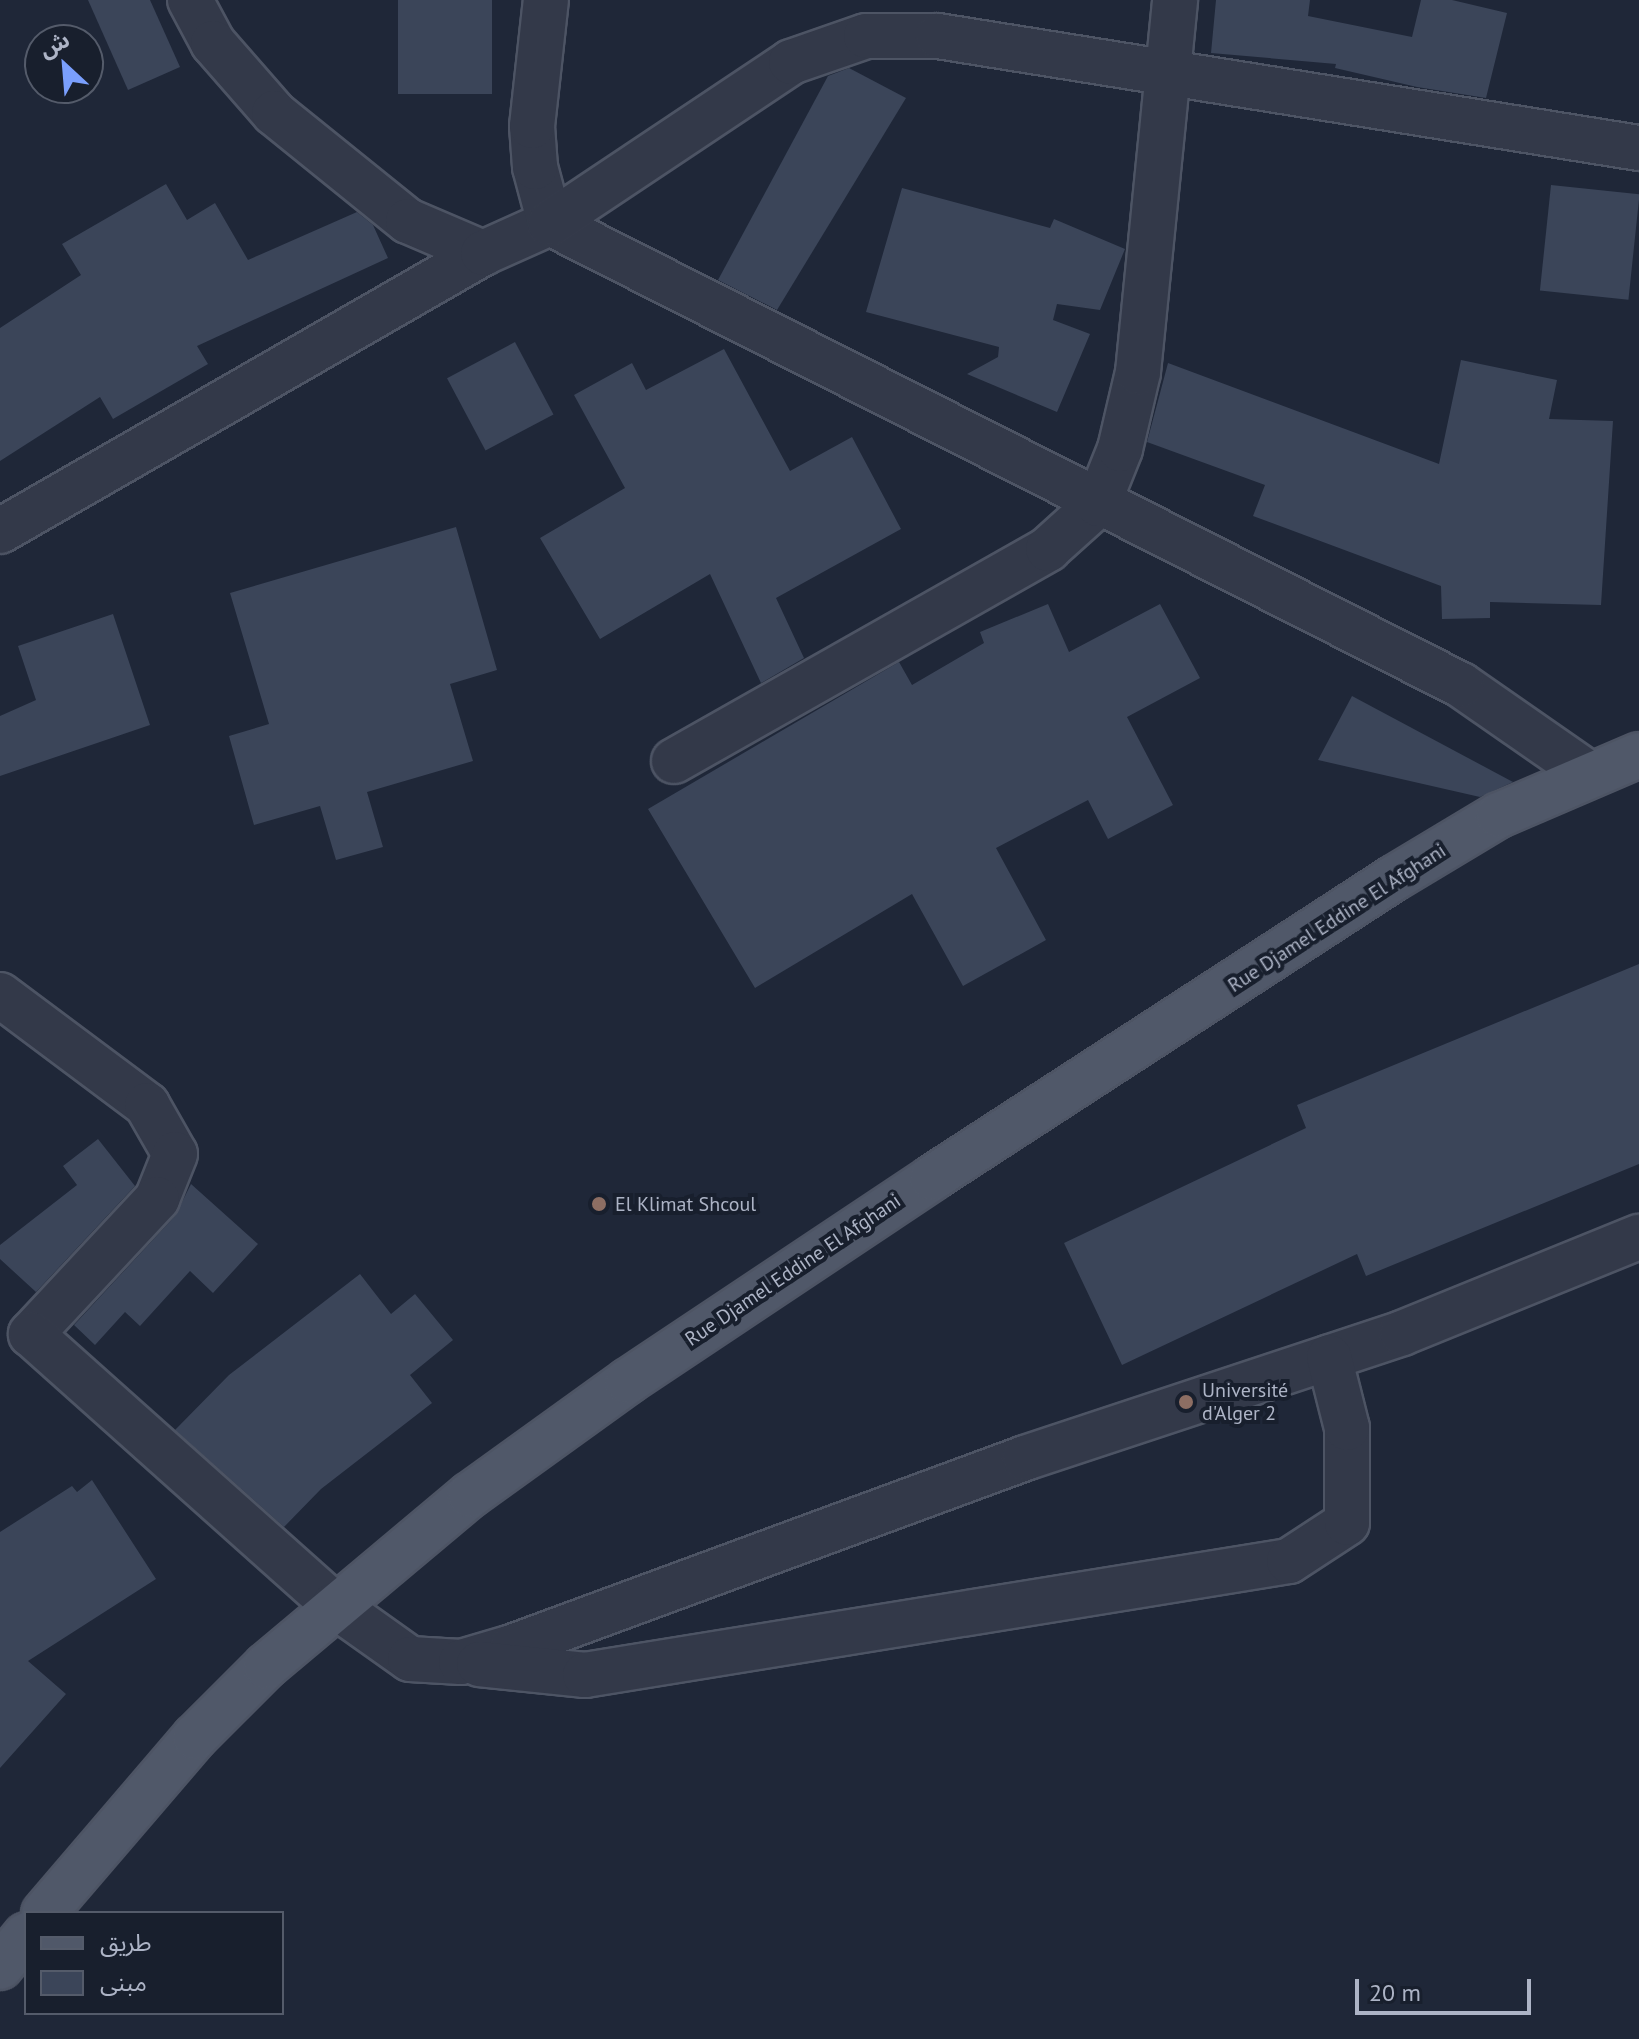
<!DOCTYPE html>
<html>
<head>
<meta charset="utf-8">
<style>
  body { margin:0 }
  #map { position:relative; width:1639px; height:2039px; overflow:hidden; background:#1f2738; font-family:"PT Sans","Noto Sans Arabic",sans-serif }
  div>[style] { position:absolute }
  .building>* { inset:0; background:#3b4559; transform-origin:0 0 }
  .roads { filter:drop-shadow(2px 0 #4d5464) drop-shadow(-2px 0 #4d5464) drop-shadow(0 2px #4d5464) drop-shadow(0 -2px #4d5464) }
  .minor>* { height:44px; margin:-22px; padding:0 22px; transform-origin:22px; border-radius:22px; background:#333949 }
  .major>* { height:44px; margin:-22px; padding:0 22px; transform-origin:22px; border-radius:22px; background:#505869 }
  .dots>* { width:22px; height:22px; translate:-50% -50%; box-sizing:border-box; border:4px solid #181f2d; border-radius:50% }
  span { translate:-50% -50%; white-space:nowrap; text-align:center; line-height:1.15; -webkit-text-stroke:8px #181f2d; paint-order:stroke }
  .street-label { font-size:20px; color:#adb4c6 }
  .poi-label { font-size:20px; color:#adb4c6 }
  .left { translate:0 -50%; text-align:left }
  .legend { position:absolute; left:24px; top:1911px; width:260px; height:104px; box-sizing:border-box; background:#181f2d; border:2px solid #545b6a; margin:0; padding:10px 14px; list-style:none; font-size:24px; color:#adb4c6 }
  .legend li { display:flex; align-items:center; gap:16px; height:40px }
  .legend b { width:40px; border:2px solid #545b6a }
  .north { position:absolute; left:24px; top:24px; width:80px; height:80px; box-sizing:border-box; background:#181f2d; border:2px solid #545b6a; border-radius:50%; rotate:334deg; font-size:22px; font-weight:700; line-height:32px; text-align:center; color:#adb4c6 }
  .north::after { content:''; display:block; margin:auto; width:28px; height:36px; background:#7a9ffd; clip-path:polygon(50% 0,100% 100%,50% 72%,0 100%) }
  .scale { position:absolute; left:1355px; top:1979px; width:176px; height:36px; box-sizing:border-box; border:4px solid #adb4c6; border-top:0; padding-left:10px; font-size:24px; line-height:28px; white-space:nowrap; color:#adb4c6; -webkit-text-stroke:6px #181f2d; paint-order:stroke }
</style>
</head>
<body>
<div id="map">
  <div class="building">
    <i style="clip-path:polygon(88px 0,150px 0,180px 67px,128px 90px)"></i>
    <i style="left:398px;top:0;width:94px;height:94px"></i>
    <i style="clip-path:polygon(1216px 0,1310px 0,1308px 16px,1412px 37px,1421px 0,1452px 0,1507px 13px,1486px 98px,1417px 87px,1335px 68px,1336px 64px,1211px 53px)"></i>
    <i style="clip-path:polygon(849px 68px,906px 98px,777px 310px,718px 280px,828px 76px)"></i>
    <i style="clip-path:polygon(166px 184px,187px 220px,215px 203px,248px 260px,357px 212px,373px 225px,388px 258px,197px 346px,208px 364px,113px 419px,100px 397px,0 461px,0 328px,81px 275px,62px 244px)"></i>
    <i style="left:1551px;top:185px;width:89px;height:106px;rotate:6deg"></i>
    <i style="clip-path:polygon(902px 188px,1050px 228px,1054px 219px,1125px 249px,1100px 310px,1057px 304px,1053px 320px,1090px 334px,1057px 412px,967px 374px,998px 357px,999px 347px,866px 312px)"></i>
    <i style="left:515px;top:342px;width:82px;height:77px;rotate:62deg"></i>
    <i style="clip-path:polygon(724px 349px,790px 471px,852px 437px,901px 529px,776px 598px,804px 658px,761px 683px,710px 574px,600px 639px,540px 538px,625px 488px,574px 395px,632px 363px,646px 390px)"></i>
    <i style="clip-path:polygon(1461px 360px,1557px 380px,1549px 419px,1613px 421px,1601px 605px,1490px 602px,1490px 618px,1442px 619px,1441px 586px,1253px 516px,1265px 485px,1147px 442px,1168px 363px,1439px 464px)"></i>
    <i style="clip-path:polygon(456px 527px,497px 670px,450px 684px,473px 761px,367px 792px,383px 847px,336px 860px,320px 806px,254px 825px,229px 736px,269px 724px,230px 593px)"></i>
    <i style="clip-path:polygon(1048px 604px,1069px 652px,1160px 604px,1200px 678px,1127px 717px,1173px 805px,1108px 839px,1088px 800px,996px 848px,1046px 940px,963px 986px,912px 894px,755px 988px,648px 809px,899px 662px,912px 685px,984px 643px,980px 632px)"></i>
    <i style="clip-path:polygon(113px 614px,150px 725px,0 776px,0 716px,36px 700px,18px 646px)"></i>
    <i style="clip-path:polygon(1352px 696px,1513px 782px,1480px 797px,1318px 760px)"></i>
    <i style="clip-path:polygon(1639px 964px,1639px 1164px,1366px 1276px,1357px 1254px,1122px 1365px,1064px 1243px,1306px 1128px,1297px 1105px)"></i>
    <i style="clip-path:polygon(98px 1139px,135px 1186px,36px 1292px,0 1259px,0 1245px,77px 1185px,63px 1166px)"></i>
    <i style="clip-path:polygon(191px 1184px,258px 1244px,213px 1293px,190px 1271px,140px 1326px,125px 1312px,95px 1345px,74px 1325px,175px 1216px)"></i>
    <i style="clip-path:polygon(360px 1274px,391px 1314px,415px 1294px,453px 1340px,410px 1375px,432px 1403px,321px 1489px,284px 1527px,175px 1430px,229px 1375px)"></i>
    <i style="clip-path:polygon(92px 1480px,156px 1579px,28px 1661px,66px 1694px,0 1768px,0 1532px,72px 1486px,77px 1492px)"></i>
  </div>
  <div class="roads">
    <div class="minor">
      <i style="left:190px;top:0;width:49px;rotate:61.9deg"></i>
      <i style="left:213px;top:43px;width:93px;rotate:48.9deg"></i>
      <i style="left:274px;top:113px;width:172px;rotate:38.9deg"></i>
      <i style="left:408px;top:221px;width:82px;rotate:23.1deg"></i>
      <i style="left:0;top:531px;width:557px;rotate:-29.92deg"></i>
      <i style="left:483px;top:253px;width:73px;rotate:-24.1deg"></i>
      <i style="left:550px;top:223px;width:58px;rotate:-105deg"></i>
      <i style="left:535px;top:167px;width:41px;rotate:-94.2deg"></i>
      <i style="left:532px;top:126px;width:127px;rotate:-83.7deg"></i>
      <i style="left:674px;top:761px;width:430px;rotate:-29.5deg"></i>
      <i style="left:1048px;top:549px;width:67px;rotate:-42deg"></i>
      <i style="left:1098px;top:504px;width:59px;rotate:-68.2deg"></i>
      <i style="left:1120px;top:449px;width:79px;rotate:-76.8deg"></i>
      <i style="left:1138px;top:372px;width:374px;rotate:-84.3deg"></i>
      <i style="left:1589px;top:774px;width:156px;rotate:-145.2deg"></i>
      <i style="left:1461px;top:685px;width:1021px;rotate:-153.11deg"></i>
      <i style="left:550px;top:223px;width:290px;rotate:-33.7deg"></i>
      <i style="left:791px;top:62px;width:79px;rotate:-19.1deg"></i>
      <i style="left:866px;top:36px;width:72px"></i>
      <i style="left:938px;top:36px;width:710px;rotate:9.08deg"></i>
      <i style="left:0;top:995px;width:184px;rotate:36.8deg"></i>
      <i style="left:147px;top:1105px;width:56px;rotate:60.3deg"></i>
      <i style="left:175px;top:1154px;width:48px;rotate:111.8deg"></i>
      <i style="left:157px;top:1199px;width:185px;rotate:133deg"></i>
      <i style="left:31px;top:1334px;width:407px;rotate:41.8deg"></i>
      <i style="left:334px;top:1605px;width:93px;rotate:35.4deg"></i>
      <i style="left:410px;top:1659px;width:51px;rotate:3.4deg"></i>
      <i style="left:461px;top:1662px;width:53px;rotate:-16.4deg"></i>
      <i style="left:512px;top:1647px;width:547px;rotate:-20.22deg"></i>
      <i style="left:1025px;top:1458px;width:397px;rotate:-18.3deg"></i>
      <i style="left:1402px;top:1333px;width:256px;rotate:-22.1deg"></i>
      <i style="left:479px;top:1664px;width:107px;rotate:5.9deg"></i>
      <i style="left:585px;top:1675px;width:713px;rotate:-9.2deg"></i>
      <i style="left:1289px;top:1561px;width:69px;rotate:-33.2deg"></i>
      <i style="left:1347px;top:1523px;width:95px;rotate:-90deg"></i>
      <i style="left:1347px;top:1428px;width:73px;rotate:-104.2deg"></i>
    </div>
    <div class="major">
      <i style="left:44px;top:1913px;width:232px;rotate:-49.4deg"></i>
      <i style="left:195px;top:1737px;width:100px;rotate:-45deg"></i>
      <i style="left:266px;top:1666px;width:266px;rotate:-40deg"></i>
      <i style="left:470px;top:1495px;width:195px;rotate:-35.8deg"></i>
      <i style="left:628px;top:1381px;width:366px;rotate:-33.7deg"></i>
      <i style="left:932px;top:1178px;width:551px;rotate:-33deg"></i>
      <i style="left:1394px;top:878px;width:122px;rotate:-31deg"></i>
      <i style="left:1499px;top:815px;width:152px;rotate:-23.2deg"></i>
      <i style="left:0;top:1967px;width:41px;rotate:-50.9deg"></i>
    </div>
  </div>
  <div class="dots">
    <i style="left:599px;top:1204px;background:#8d6e63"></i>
    <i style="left:1186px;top:1402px;background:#8d6e63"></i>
  </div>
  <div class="street-label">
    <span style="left:1337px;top:918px;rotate:-33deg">Rue Djamel Eddine El Afghani</span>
    <span style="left:793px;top:1270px;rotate:-34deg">Rue Djamel Eddine El Afghani</span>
  </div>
  <div class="poi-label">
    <span class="left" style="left:615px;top:1204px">El Klimat Shcoul</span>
    <span class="left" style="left:1202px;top:1402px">Université<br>d'Alger 2</span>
  </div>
  <ul class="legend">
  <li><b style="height:10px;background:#505869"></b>طريق</li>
  <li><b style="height:22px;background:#3b4559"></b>مبنى</li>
  </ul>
  <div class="north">ش</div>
  <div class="scale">20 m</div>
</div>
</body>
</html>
